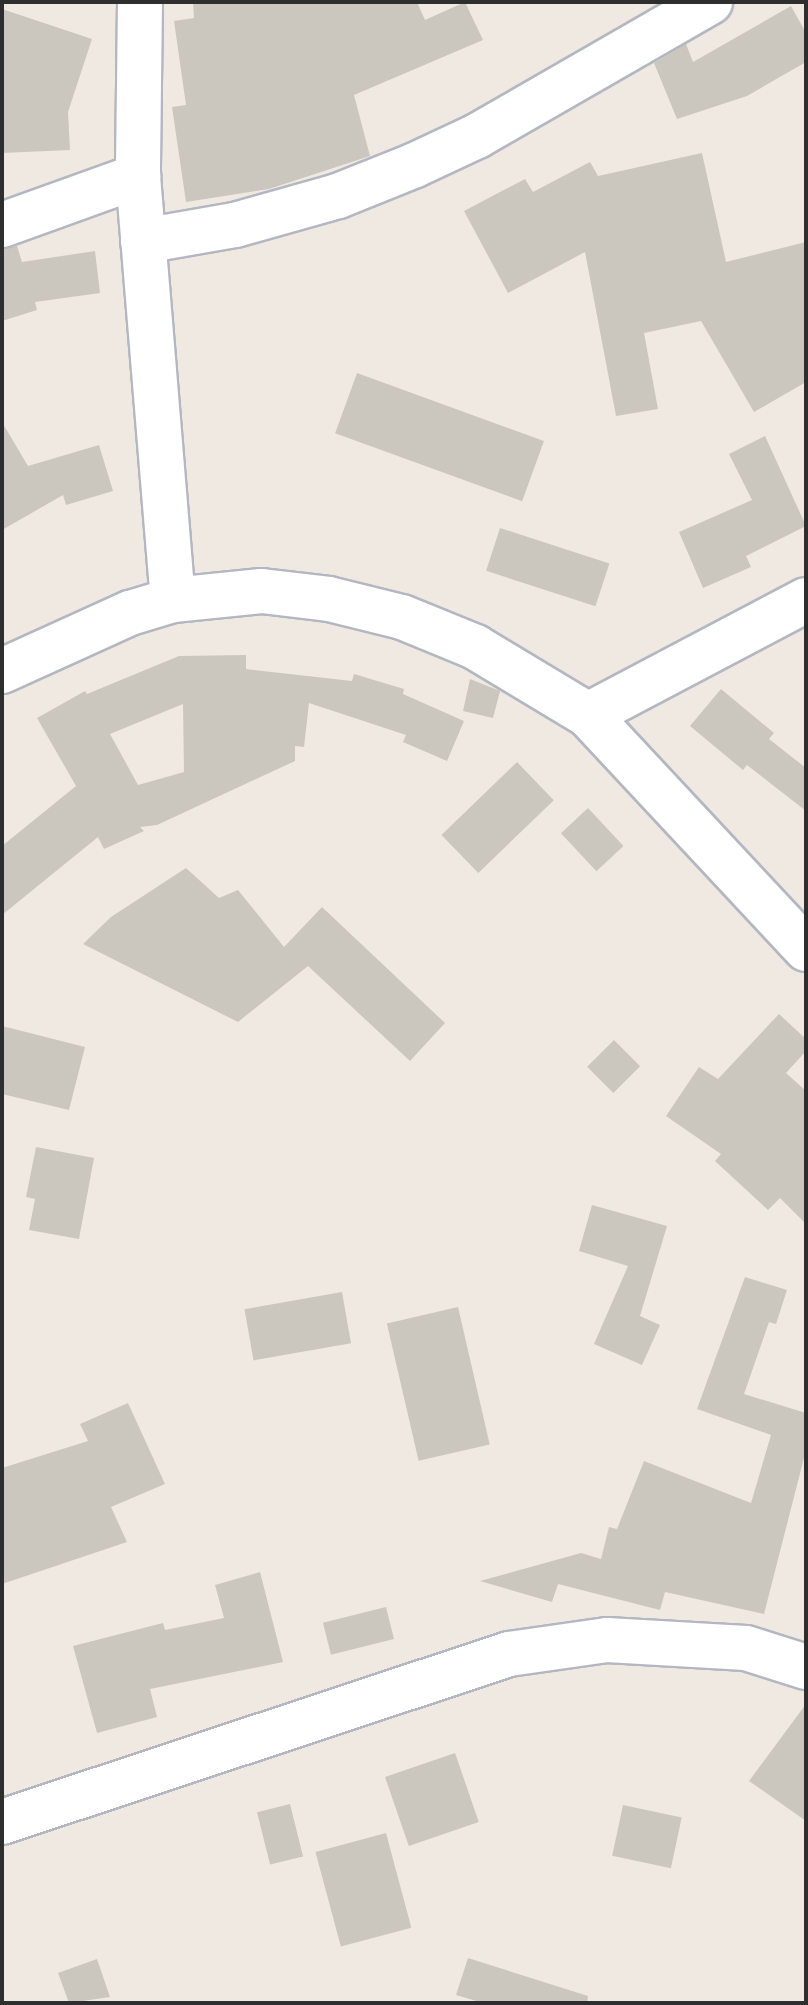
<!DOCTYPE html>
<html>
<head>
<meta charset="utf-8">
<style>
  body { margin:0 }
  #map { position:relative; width:808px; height:2005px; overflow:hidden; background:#efe9e1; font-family:Jost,sans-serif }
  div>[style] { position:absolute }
  .building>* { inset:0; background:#cbc7bf; transform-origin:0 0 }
  .roads { filter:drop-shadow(2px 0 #b4b7c1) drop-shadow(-2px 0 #b4b7c1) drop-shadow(0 2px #b4b7c1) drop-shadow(0 -2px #b4b7c1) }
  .street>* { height:44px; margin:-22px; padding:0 22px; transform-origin:22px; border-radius:22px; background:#fff }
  span { translate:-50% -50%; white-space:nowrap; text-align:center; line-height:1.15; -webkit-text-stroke:7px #fff; paint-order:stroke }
  .frame { position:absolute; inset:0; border:4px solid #2e2e2e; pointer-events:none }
</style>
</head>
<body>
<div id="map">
  <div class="building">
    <i style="clip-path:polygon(193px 2px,417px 2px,425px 20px,465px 2px,483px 40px,354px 95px,370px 156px,269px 189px,186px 202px,172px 107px,186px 105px,174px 21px,194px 18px)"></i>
    <i style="clip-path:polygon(791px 6px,806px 33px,806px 62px,747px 96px,677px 119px,654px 63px,686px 44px,693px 62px)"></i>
    <i style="clip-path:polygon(2px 9px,92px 39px,68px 112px,70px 150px,2px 153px)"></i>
    <i style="clip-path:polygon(702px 153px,726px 262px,806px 242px,806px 382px,754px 412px,701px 321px,644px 333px,658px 409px,616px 416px,585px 252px,508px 293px,464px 211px,525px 179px,533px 192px,590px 162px,598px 176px)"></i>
    <i style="clip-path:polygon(17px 246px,22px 262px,95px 251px,100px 293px,35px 302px,37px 310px,2px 321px,2px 249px)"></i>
    <i style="left:357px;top:373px;width:199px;height:64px;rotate:20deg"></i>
    <i style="clip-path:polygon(2px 422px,28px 466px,99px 445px,113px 491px,66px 505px,63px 495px,2px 530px)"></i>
    <i style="clip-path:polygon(765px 436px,806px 526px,746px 556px,751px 567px,703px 588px,679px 532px,752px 500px,729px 454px)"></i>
    <i style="left:500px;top:528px;width:115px;height:45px;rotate:18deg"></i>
    <i style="clip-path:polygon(evenodd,246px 655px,246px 669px,352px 681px,354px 674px,404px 689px,403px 694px,464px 721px,447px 761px,403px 742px,406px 735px,309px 703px,304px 747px,295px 746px,295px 761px,157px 825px,140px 827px,144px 831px,104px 849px,98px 837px,2px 915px,2px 846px,76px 786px,37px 718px,85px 691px,87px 694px,179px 656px,246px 655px,183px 704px,184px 772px,138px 785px,110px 734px,183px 704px)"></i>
    <i style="clip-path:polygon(470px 679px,500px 691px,493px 718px,463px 711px)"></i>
    <i style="clip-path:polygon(721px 689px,774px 733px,769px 739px,806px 768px,806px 811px,747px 765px,743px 770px,690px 726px)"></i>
    <i style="left:517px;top:762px;width:53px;height:105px;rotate:46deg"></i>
    <i style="left:588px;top:808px;width:52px;height:37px;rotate:47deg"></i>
    <i style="clip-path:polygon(186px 868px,219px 898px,238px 890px,284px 947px,322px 907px,445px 1023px,410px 1061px,308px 966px,238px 1022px,83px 944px,111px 917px)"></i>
    <i style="clip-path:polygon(779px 1014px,806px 1039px,806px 1051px,786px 1073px,806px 1091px,806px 1224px,780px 1198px,768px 1210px,715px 1161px,721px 1154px,666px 1116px,699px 1067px,718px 1079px)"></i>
    <i style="clip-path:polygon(2px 1026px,85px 1047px,69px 1110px,2px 1094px)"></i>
    <i style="left:614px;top:1040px;width:37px;height:38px;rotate:45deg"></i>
    <i style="clip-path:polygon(36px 1147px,94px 1158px,79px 1239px,29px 1230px,35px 1199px,26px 1197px)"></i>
    <i style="clip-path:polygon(592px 1205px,667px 1226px,640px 1316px,660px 1325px,642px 1365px,594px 1344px,628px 1266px,579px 1251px)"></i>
    <i style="clip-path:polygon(745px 1277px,787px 1290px,776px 1324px,769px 1322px,744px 1394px,806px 1413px,806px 1450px,764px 1614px,665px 1592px,660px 1610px,558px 1584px,552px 1602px,480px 1581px,581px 1553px,601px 1559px,609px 1527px,617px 1529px,644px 1461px,751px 1503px,771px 1435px,697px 1409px)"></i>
    <i style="left:342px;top:1292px;width:52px;height:99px;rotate:80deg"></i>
    <i style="left:458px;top:1307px;width:141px;height:73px;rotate:77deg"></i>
    <i style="clip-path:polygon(128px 1403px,165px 1484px,111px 1507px,127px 1542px,2px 1584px,2px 1468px,88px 1441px,80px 1424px)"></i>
    <i style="clip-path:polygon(260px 1572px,283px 1662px,150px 1689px,157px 1717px,97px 1733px,73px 1646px,163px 1623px,165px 1630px,224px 1618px,215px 1585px)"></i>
    <i style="left:386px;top:1607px;width:33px;height:65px;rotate:76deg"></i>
    <i style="clip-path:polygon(806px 1704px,806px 1821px,749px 1781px)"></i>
    <i style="left:455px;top:1753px;width:73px;height:74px;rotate:71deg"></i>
    <i style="left:290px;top:1804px;width:54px;height:34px;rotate:76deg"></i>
    <i style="left:623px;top:1805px;width:60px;height:52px;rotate:12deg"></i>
    <i style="left:386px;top:1833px;width:98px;height:73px;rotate:75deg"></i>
    <i style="clip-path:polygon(468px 1958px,588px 1996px,587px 2003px,483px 2003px,456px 1995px)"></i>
    <i style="clip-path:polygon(97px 1959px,110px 1997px,69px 2003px,58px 1973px)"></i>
  </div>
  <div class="roads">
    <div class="street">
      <i style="left:140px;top:2px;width:174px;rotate:90.7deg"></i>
      <i style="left:138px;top:176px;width:425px;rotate:85.3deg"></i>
      <i style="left:2px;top:225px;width:145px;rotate:-19.8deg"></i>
      <i style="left:143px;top:241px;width:93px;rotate:-9.9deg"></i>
      <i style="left:235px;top:225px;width:107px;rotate:-15.7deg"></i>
      <i style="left:338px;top:196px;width:83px;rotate:-21.9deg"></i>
      <i style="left:415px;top:165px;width:68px;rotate:-25.1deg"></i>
      <i style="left:477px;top:136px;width:269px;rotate:-29.9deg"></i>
      <i style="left:2px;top:671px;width:141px;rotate:-24.4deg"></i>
      <i style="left:130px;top:613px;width:45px;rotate:-16.8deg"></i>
      <i style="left:173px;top:600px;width:89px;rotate:-5.8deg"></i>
      <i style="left:262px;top:591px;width:67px;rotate:6.8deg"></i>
      <i style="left:329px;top:599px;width:75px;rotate:13.9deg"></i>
      <i style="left:402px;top:617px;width:79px;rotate:22.3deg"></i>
      <i style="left:475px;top:647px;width:132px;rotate:31deg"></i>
      <i style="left:588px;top:715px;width:320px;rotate:47deg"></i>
      <i style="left:588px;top:715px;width:246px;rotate:-27.8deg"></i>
      <i style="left:2px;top:1822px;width:534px;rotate:-18.33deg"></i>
      <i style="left:509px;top:1654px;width:99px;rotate:-8.1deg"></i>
      <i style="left:607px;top:1640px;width:139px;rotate:3.3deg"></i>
      <i style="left:746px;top:1648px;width:63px;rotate:17.6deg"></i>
    </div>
  </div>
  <div class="frame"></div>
</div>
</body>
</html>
